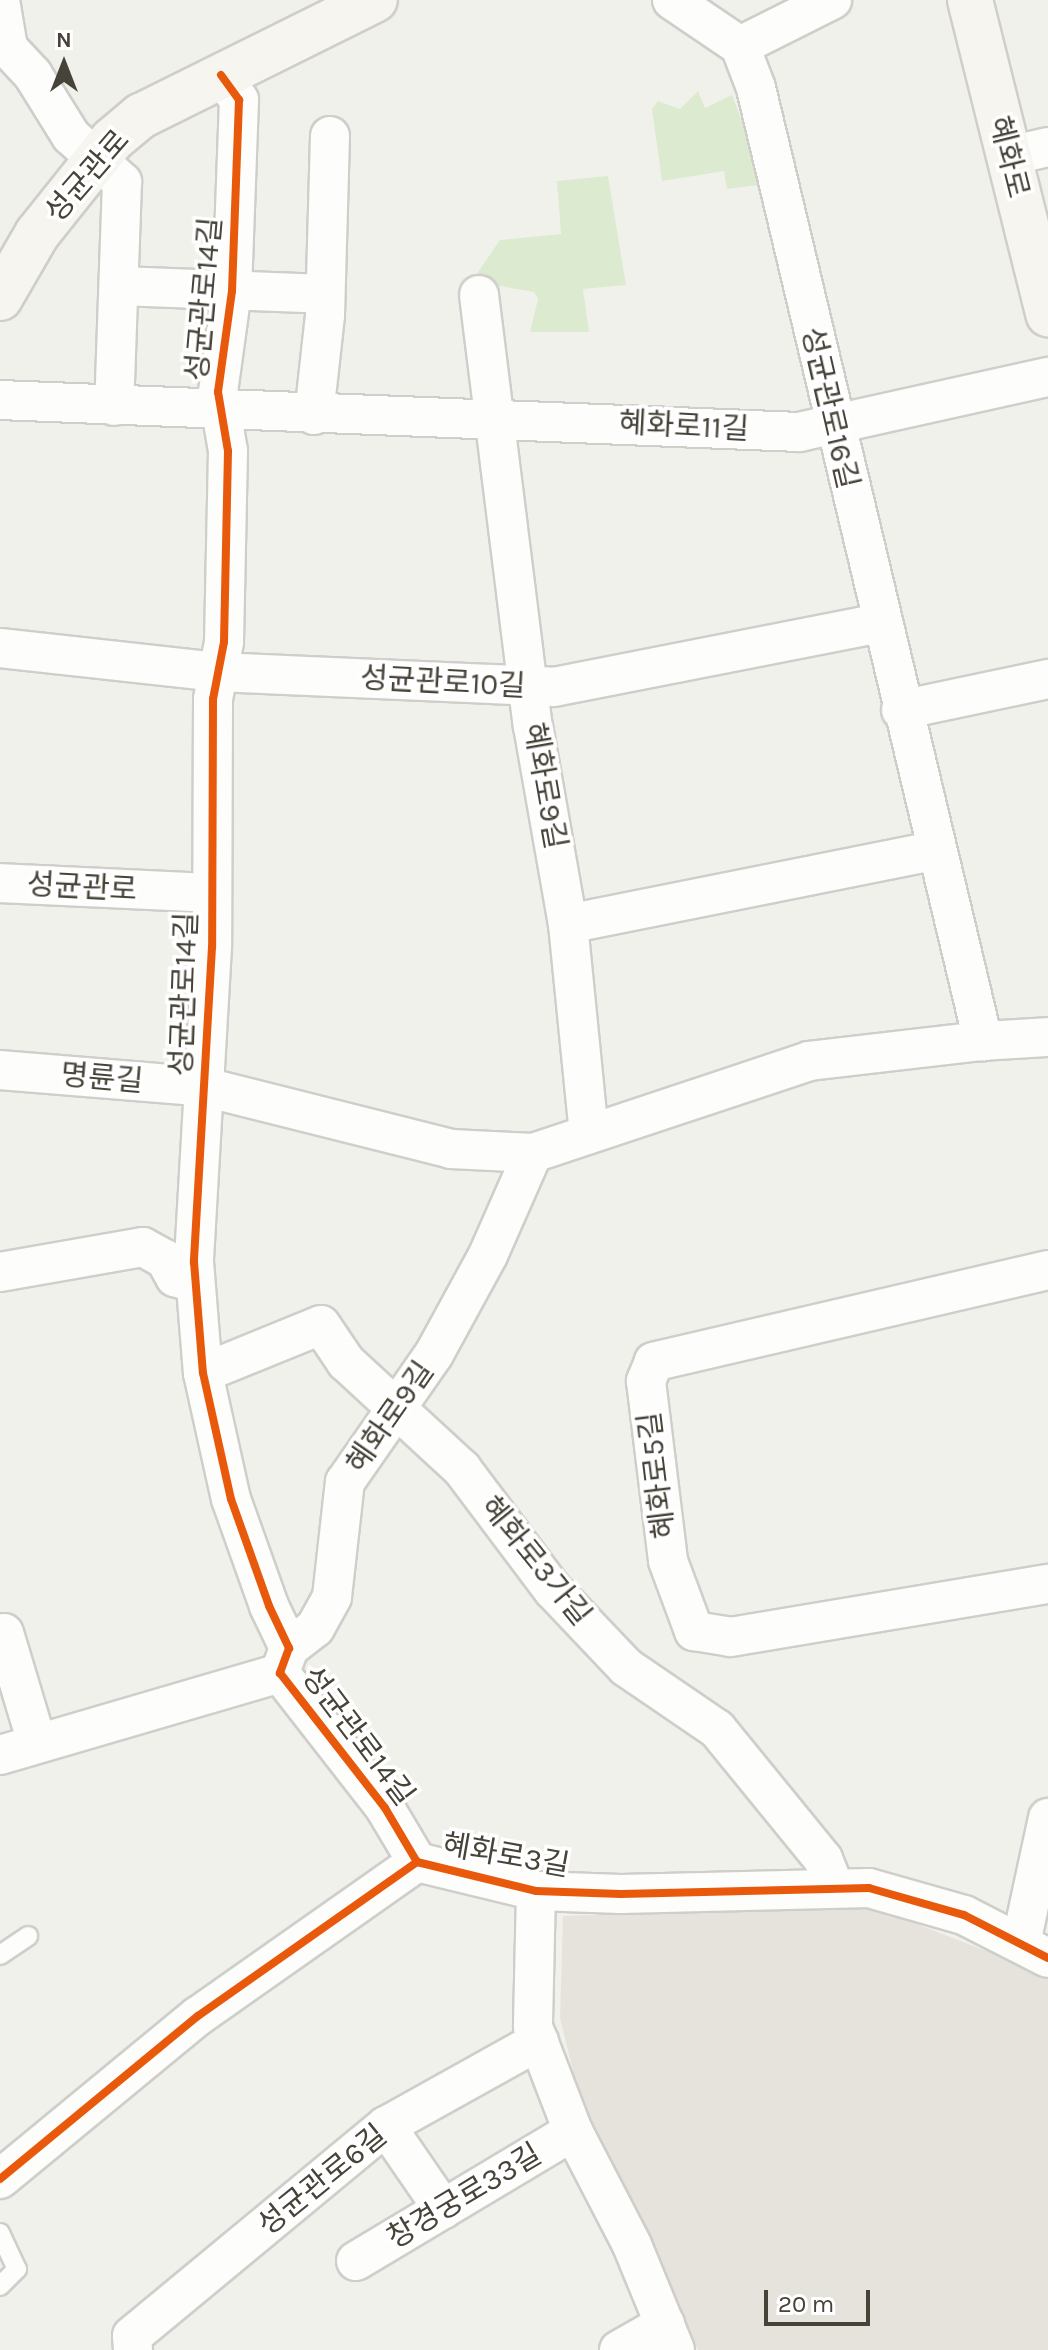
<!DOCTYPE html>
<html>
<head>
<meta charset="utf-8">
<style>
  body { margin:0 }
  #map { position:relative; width:1048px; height:2350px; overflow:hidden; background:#f1f1ec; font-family:Karla,"Noto Sans KR",sans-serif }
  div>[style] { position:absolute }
  .residential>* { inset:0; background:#e5e3db }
  .green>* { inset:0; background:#dceacf }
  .roads { filter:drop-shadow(2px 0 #cfceca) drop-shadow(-2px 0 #cfceca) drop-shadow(0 2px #cfceca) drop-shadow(0 -2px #cfceca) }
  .lane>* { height:18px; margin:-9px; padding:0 9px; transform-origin:9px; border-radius:9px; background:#fdfdfc }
  .street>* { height:38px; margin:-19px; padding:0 19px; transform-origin:19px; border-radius:19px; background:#fdfdfc }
  .secondary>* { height:44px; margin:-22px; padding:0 22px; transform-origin:22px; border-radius:22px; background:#f6f5f0 }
  .cycleway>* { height:8px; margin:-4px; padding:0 4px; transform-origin:4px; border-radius:4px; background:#e8590c }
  span { translate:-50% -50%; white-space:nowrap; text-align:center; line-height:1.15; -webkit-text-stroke:7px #fff; paint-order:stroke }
  .street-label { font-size:30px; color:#474339 }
  .north { position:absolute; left:24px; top:24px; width:80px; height:80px; -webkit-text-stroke:6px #fff; paint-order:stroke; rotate:0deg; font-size:22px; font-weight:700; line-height:32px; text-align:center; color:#474339 }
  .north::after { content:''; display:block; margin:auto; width:28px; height:36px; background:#474339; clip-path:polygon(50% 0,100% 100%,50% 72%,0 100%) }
  .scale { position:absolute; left:764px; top:2290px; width:106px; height:36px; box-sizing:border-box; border:4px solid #474339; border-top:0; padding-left:10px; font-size:24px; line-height:28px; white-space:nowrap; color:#474339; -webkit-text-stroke:6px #fff; paint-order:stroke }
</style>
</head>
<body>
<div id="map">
  <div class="residential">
    <i style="clip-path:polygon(865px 1904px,1048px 1975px,1048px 2350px,698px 2350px,581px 2103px,560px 2018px,563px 1916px)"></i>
  </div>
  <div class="green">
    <i style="clip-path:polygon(698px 91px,705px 108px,732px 95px,766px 184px,727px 189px,724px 171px,662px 181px,652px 109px,658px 101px,680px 109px)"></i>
    <i style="clip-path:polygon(608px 176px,626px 285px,583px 289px,589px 332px,530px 332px,538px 299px,534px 292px,476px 282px,474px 278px,500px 240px,561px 234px,557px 181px)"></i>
  </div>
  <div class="roads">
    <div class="lane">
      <i style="left:0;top:1955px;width:34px;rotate:-34deg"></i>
      <i style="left:0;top:2233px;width:40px;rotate:65deg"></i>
      <i style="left:17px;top:2269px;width:24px;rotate:135deg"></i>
    </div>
    <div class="street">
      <i style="left:0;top:0;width:49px;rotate:80.5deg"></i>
      <i style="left:8px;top:48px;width:37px;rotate:47deg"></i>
      <i style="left:33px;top:75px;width:72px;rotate:58.1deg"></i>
      <i style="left:71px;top:136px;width:69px;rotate:42deg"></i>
      <i style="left:122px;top:182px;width:224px;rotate:92deg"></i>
      <i style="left:672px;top:0;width:82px;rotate:34.1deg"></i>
      <i style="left:740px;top:46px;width:45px;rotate:69.1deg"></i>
      <i style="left:756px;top:88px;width:980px;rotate:76.6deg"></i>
      <i style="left:983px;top:1041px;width:65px;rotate:-3.5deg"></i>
      <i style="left:740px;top:46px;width:103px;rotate:-26.6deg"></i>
      <i style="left:221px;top:75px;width:31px;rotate:54deg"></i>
      <i style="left:239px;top:100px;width:191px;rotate:92.1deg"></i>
      <i style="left:232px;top:291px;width:102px;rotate:97.9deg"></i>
      <i style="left:218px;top:392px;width:60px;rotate:80.4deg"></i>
      <i style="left:228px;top:451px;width:191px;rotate:91.2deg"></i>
      <i style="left:224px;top:642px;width:58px;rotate:100.9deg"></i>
      <i style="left:213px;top:699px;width:248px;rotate:90.2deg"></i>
      <i style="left:212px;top:947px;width:316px;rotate:93.3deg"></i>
      <i style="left:194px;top:1262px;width:111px;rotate:85.4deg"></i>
      <i style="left:203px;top:1373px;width:129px;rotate:77.5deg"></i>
      <i style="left:231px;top:1499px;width:114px;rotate:70.4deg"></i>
      <i style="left:269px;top:1606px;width:47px;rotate:64.5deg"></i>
      <i style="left:289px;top:1648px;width:27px;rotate:110deg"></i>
      <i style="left:280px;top:1673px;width:171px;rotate:52.1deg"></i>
      <i style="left:385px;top:1808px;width:63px;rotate:59.3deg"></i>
      <i style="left:1009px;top:156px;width:40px;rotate:-13deg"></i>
      <i style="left:119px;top:286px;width:206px;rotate:2.2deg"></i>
      <i style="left:479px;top:295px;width:434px;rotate:82.9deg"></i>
      <i style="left:533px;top:726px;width:201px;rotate:80deg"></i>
      <i style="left:568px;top:924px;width:211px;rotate:84.3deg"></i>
      <i style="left:0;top:400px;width:800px;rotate:2.29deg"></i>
      <i style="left:799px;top:432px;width:255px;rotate:-12.5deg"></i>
      <i style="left:314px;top:415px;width:101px;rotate:-83.7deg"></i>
      <i style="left:325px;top:315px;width:179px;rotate:-88.4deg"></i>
      <i style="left:0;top:648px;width:218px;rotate:6.3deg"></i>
      <i style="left:217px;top:672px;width:337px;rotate:2.5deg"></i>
      <i style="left:554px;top:687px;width:333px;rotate:-11.1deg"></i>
      <i style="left:901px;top:710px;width:150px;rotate:-11.9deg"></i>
      <i style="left:0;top:883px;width:212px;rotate:2.7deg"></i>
      <i style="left:568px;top:924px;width:373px;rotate:-11.3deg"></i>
      <i style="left:0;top:1070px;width:206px;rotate:4.7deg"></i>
      <i style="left:205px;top:1087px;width:254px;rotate:14.1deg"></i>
      <i style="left:451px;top:1149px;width:82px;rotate:2.8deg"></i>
      <i style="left:533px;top:1153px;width:291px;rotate:-18.4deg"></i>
      <i style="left:809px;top:1061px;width:175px;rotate:-6.6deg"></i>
      <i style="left:1048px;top:1270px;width:405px;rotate:166.9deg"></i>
      <i style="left:654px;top:1362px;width:21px;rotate:113deg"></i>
      <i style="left:646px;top:1381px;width:181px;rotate:83deg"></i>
      <i style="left:668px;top:1561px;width:75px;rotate:69.6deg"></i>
      <i style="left:694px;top:1631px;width:36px;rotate:9deg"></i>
      <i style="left:730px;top:1637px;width:322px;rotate:-9.5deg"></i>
      <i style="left:0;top:1272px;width:145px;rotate:-9.9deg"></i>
      <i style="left:143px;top:1247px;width:25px;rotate:29deg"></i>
      <i style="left:165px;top:1259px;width:21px;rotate:61deg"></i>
      <i style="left:175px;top:1277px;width:21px;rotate:17deg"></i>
      <i style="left:203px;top:1373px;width:127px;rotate:-22.1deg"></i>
      <i style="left:321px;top:1325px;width:45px;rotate:56deg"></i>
      <i style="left:346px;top:1362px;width:158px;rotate:42.7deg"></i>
      <i style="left:462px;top:1469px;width:151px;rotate:53.1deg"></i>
      <i style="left:553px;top:1590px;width:106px;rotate:46.5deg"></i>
      <i style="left:626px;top:1667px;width:110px;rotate:34.3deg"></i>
      <i style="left:717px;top:1729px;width:168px;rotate:50.8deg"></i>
      <i style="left:823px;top:1859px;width:31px;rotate:68deg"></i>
      <i style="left:4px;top:1633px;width:115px;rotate:73.3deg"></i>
      <i style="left:289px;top:1648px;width:33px;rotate:-38deg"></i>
      <i style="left:315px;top:1628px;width:35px;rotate:-61deg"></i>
      <i style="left:332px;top:1597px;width:116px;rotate:-83.6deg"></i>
      <i style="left:345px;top:1482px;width:156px;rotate:-55.2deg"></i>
      <i style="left:434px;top:1354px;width:113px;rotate:-61.4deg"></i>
      <i style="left:488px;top:1255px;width:111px;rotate:-66.2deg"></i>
      <i style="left:0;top:1755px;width:292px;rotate:-16.3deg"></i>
      <i style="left:536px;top:1891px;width:136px;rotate:91.3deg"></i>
      <i style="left:533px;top:2027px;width:111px;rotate:69deg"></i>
      <i style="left:573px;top:2131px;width:128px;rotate:62.6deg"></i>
      <i style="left:632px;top:2245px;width:113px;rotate:67.7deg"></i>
      <i style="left:1021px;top:1943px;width:128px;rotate:-77.8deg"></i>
      <i style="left:386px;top:2126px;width:101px;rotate:55.5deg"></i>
      <i style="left:0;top:2179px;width:256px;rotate:-39.5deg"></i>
      <i style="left:198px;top:2016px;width:268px;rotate:-35.1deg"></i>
      <i style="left:417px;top:1862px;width:122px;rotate:13.7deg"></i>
      <i style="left:536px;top:1891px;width:85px;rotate:2deg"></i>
      <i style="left:621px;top:1894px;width:248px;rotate:-1.4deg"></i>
      <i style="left:869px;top:1888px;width:99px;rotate:15.9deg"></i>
      <i style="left:964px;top:1915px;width:94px;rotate:27.1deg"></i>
      <i style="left:356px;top:2261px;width:253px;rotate:-30.9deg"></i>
      <i style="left:133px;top:2350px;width:14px;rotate:-94deg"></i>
      <i style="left:132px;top:2336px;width:330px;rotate:-39.6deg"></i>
      <i style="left:386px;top:2126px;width:175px;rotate:-29.1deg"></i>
      <i style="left:619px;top:2350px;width:53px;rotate:-29.5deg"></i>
    </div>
    <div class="secondary">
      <i style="left:970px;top:0;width:324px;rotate:76deg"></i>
      <i style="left:0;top:298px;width:74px;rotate:-60deg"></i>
      <i style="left:37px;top:234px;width:120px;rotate:-51.4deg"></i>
      <i style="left:112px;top:140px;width:38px;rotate:-40deg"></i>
      <i style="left:141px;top:116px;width:261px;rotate:-26.4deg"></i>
    </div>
  </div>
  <div class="cycleway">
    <i style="left:221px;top:75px;width:31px;rotate:54deg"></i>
    <i style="left:239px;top:100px;width:191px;rotate:92.1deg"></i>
    <i style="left:232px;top:291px;width:102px;rotate:97.9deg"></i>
    <i style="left:218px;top:392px;width:60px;rotate:80.4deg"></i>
    <i style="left:228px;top:451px;width:191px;rotate:91.2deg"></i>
    <i style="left:224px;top:642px;width:58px;rotate:100.9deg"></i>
    <i style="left:213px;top:699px;width:248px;rotate:90.2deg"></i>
    <i style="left:212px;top:947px;width:316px;rotate:93.3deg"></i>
    <i style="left:194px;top:1262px;width:111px;rotate:85.4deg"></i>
    <i style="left:203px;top:1373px;width:129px;rotate:77.5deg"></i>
    <i style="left:231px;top:1499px;width:114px;rotate:70.4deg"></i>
    <i style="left:269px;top:1606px;width:47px;rotate:64.5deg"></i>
    <i style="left:289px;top:1648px;width:27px;rotate:110deg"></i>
    <i style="left:280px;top:1673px;width:171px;rotate:52.1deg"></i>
    <i style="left:385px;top:1808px;width:63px;rotate:59.3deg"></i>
    <i style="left:0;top:2179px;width:256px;rotate:-39.5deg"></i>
    <i style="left:198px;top:2016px;width:268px;rotate:-35.1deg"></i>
    <i style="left:417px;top:1862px;width:122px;rotate:13.7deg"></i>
    <i style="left:536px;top:1891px;width:85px;rotate:2deg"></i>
    <i style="left:621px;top:1894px;width:248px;rotate:-1.4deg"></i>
    <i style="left:869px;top:1888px;width:99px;rotate:15.9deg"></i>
    <i style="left:964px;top:1915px;width:94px;rotate:27.1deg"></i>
  </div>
  <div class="street-label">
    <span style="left:1009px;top:157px;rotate:76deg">혜화로</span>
    <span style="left:87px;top:176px;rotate:-49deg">성균관로</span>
    <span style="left:204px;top:299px;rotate:-85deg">성균관로14길</span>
    <span style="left:830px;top:408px;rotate:77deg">성균관로16길</span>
    <span style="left:684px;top:426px;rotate:3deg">혜화로11길</span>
    <span style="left:443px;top:682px;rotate:3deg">성균관로10길</span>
    <span style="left:545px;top:786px;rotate:80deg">혜화로9길</span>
    <span style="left:82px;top:887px;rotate:3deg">성균관로</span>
    <span style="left:184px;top:994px;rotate:-88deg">성균관로14길</span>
    <span style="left:102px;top:1078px;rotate:5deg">명륜길</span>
    <span style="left:390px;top:1417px;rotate:-55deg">혜화로9길</span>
    <span style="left:657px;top:1475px;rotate:-97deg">혜화로5길</span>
    <span style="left:536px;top:1561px;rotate:51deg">혜화로3가길</span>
    <span style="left:358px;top:1736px;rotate:53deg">성균관로14길</span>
    <span style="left:506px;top:1855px;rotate:10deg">혜화로3길</span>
    <span style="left:322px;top:2180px;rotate:-39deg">성균관로6길</span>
    <span style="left:464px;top:2196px;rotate:-31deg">창경궁로33길</span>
  </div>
  <div class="north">N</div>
  <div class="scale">20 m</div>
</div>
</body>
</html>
